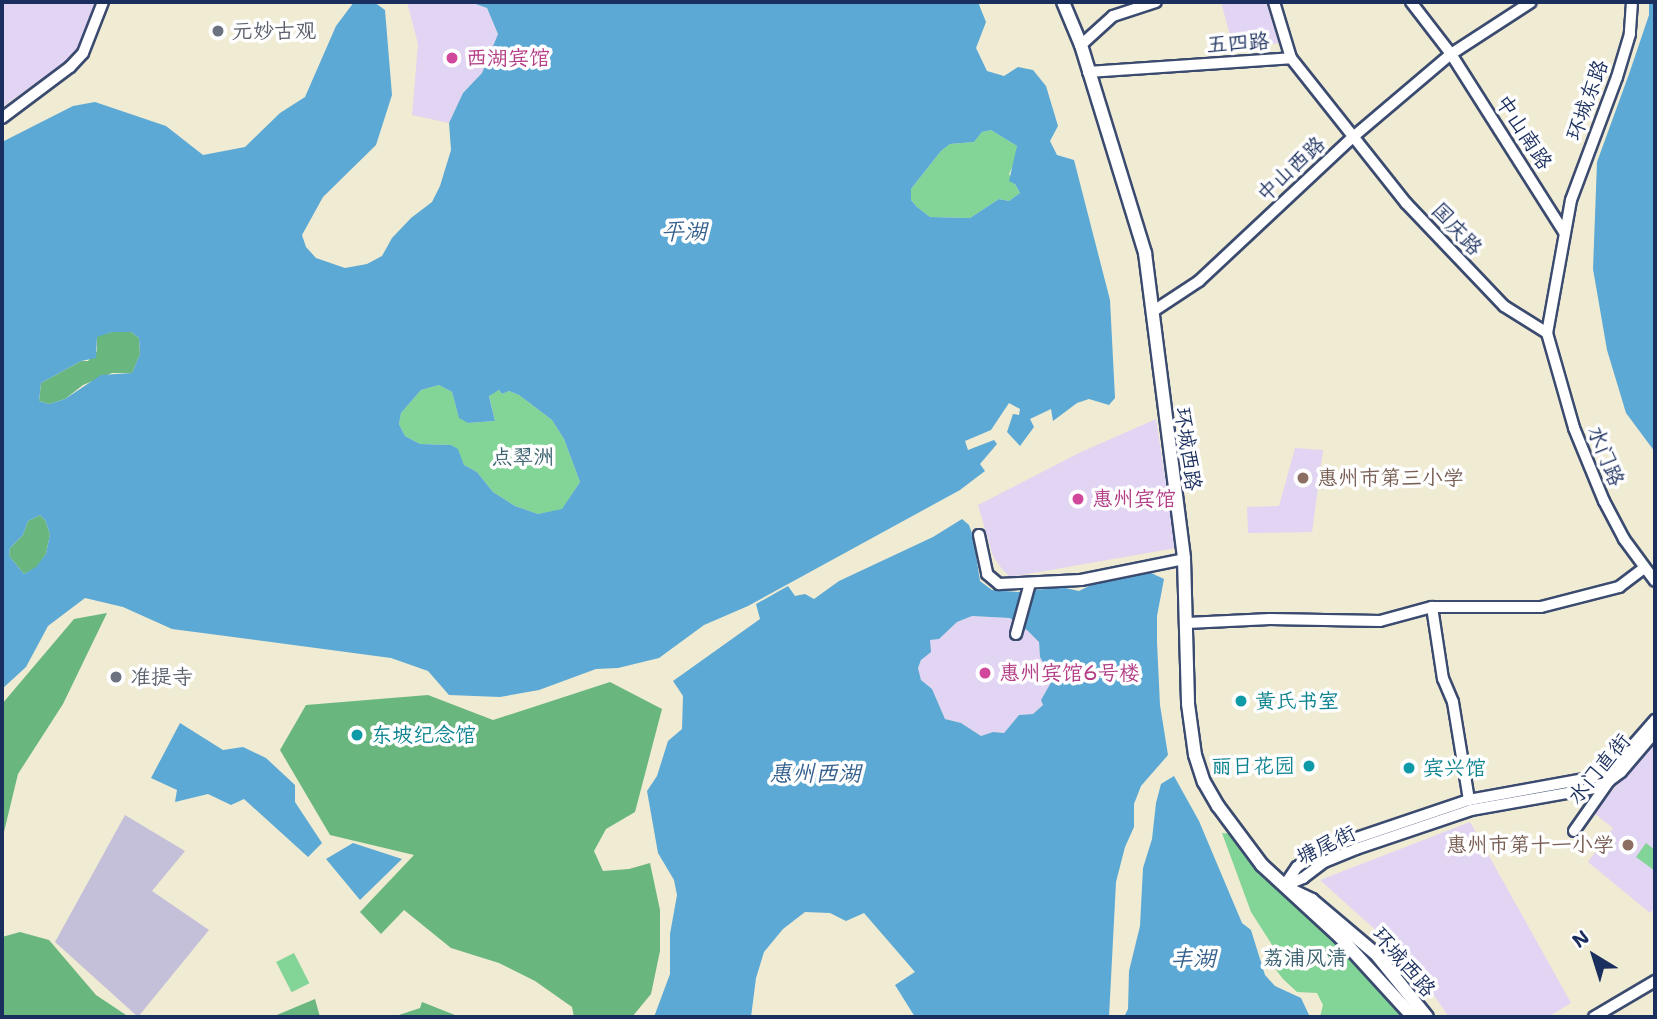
<!DOCTYPE html>
<html>
<head>
<meta charset="utf-8">
<style>
  body { margin:0 }
  #map { position:relative; width:1657px; height:1019px; overflow:hidden; background:#f0ebd3; font-family:"Shantell Sans","LXGW WenKai TC",sans-serif }
  div>[style] { position:absolute }
  .built>* { inset:0; background:#e2d4f3 }
  .industrial>* { inset:0; background:#c5c0da }
  .green>* { inset:0; background:#82d596; transform-origin:0 0 }
  .forest>* { inset:0; background:#69b67f }
  .water>* { inset:0; background:#5ca9d5 }
  .roads { filter:drop-shadow(2px 0 #3b4b70) drop-shadow(-2px 0 #3b4b70) drop-shadow(0 2px #3b4b70) drop-shadow(0 -2px #3b4b70) }
  .minor>* { height:10px; margin:-5px; padding:0 5px; transform-origin:5px; border-radius:5px; background:#fff }
  .major>* { height:12px; margin:-6px; padding:0 6px; transform-origin:6px; border-radius:6px; background:#fff }
  .dots>* { width:19px; height:19px; translate:-50% -50%; box-sizing:border-box; border:4px solid #fff; border-radius:50% }
  span { translate:-50% -50%; white-space:nowrap; text-align:center; line-height:1.15; -webkit-text-stroke:7px #fff; paint-order:stroke }
  .worship-label { font-size:21px; color:#5b616d }
  .left { translate:0 -50%; text-align:left }
  .street-label { font-size:21px; color:#1b2f5e }
  .hotel-label { font-size:21px; color:#b23c85 }
  .park-label { font-size:21px; color:#3a616f }
  .education-label { font-size:21px; color:#785e54 }
  .right { translate:-100% -50%; text-align:right }
  .culture-label { font-size:21px; color:#0d838f }
  .water-label { font-size:23px; color:#35608e; font-style:italic }
  .frame { position:absolute; inset:0; border:4px solid #1b2f5e; pointer-events:none }
  .north { position:absolute; left:1559px; top:921px; width:70px; height:70px; -webkit-text-stroke:5px #fff; paint-order:stroke; rotate:322deg; font-size:19px; font-weight:700; line-height:28px; text-align:center; color:#1b2f5e }
  .north::after { content:''; display:block; margin:auto; width:24px; height:32px; background:#1b2f5e; clip-path:polygon(50% 0,100% 100%,50% 72%,0 100%) }
</style>
</head>
<body>
<div id="map">
  <div class="built">
    <i style="clip-path:polygon(2px 2px,98px 2px,80px 52px,2px 107px)"></i>
    <i style="clip-path:polygon(407px 2px,470px 2px,487px 8px,498px 34px,482px 73px,463px 93px,449px 123px,412px 115px,418px 44px)"></i>
    <i style="clip-path:polygon(1221px 2px,1266px 2px,1279px 43px,1234px 50px)"></i>
    <i style="clip-path:polygon(1156px 419px,1176px 548px,1010px 577px,1002px 569px,993px 556px,978px 505px,1079px 453px)"></i>
    <i style="clip-path:polygon(1295px 448px,1323px 450px,1312px 532px,1248px 533px,1247px 507px,1279px 506px)"></i>
    <i style="clip-path:polygon(972px 616px,1010px 618px,1028px 631px,1039px 642px,1040px 657px,1053px 679px,1041px 700px,1043px 705px,1033px 714px,1019px 715px,1004px 733px,993px 732px,981px 736px,961px 723px,945px 719px,932px 689px,921px 680px,918px 668px,930px 640px,939px 639px,957px 622px)"></i>
    <i style="clip-path:polygon(1652px 743px,1655px 746px,1655px 907px,1650px 913px,1588px 862px,1613px 828px,1594px 813px)"></i>
    <i style="clip-path:polygon(1470px 822px,1571px 1003px,1548px 1017px,1449px 1017px,1410px 961px,1320px 880px)"></i>
  </div>
  <div class="industrial">
    <i style="clip-path:polygon(125px 815px,185px 851px,152px 891px,209px 930px,138px 1017px,55px 942px)"></i>
  </div>
  <div class="green">
    <i style="clip-path:polygon(991px 130px,1017px 146px,1016px 160px,1009px 174px,1020px 193px,1009px 201px,999px 199px,970px 218px,930px 217px,917px 207px,911px 200px,911px 189px,941px 151px,950px 144px,974px 142px,982px 132px)"></i>
    <i style="clip-path:polygon(439px 385px,452px 392px,459px 417px,468px 423px,495px 421px,489px 395px,499px 390px,502px 394px,509px 391px,519px 395px,552px 420px,564px 439px,580px 482px,562px 510px,538px 514px,515px 506px,493px 492px,477px 472px,464px 465px,458px 450px,451px 445px,420px 444px,405px 436px,399px 424px,401px 413px,421px 390px)"></i>
    <i style="clip-path:polygon(1222px 833px,1233px 834px,1288px 898px,1378px 985px,1403px 1017px,1320px 1017px,1323px 1005px,1317px 993px,1297px 992px,1283px 979px,1267px 958px,1276px 951px,1251px 912px)"></i>
    <i style="clip-path:polygon(1646px 843px,1655px 850px,1655px 871px,1636px 857px)"></i>
    <i style="left:294px;top:953px;width:34px;height:20px;rotate:63deg"></i>
  </div>
  <div class="forest">
    <i style="clip-path:polygon(112px 332px,131px 332px,139px 338px,140px 354px,132px 373px,112px 373px,83px 385px,65px 399px,49px 404px,39px 401px,41px 383px,81px 361px,88px 361px,97px 351px,97px 336px)"></i>
    <i style="clip-path:polygon(40px 515px,45px 520px,50px 534px,46px 554px,36px 568px,24px 574px,9px 556px,10px 548px,23px 535px,28px 521px)"></i>
    <i style="clip-path:polygon(107px 613px,63px 704px,18px 774px,2px 840px,2px 704px,74px 619px)"></i>
    <i style="clip-path:polygon(610px 682px,662px 709px,635px 812px,606px 829px,594px 851px,603px 871px,629px 869px,650px 863px,660px 910px,660px 951px,651px 994px,632px 1017px,574px 1017px,572px 1007px,535px 981px,499px 963px,451px 948px,404px 910px,381px 934px,360px 912px,414px 855px,330px 835px,280px 750px,306px 705px,428px 695px,493px 720px)"></i>
    <i style="clip-path:polygon(20px 932px,49px 940px,96px 995px,129px 1017px,2px 1017px,2px 937px)"></i>
    <i style="clip-path:polygon(315px 999px,320px 1017px,272px 1017px)"></i>
    <i style="clip-path:polygon(422px 1002px,460px 1017px,393px 1017px,420px 1008px)"></i>
  </div>
  <div class="water">
    <i style="clip-path:polygon(evenodd,354px 2px,374px 2px,385px 10px,392px 95px,376px 145px,323px 197px,302px 235px,306px 247px,316px 258px,345px 268px,367px 264px,382px 256px,392px 238px,411px 218px,432px 202px,440px 186px,451px 150px,449px 123px,463px 93px,482px 73px,498px 34px,487px 8px,470px 2px,978px 2px,986px 22px,976px 48px,987px 71px,1004px 76px,1018px 67px,1033px 70px,1046px 86px,1058px 126px,1050px 141px,1057px 155px,1074px 160px,1110px 300px,1115px 398px,1109px 405px,1089px 399px,1077px 403px,1053px 421px,1051px 409px,1030px 419px,1034px 427px,1020px 446px,1007px 432px,1013px 414px,1019px 415px,1020px 409px,1009px 403px,991px 430px,965px 441px,968px 450px,994px 440px,997px 444px,980px 464px,985px 471px,960px 490px,748px 606px,704px 625px,659px 658px,618px 668px,596px 669px,539px 690px,500px 697px,449px 695px,428px 671px,391px 658px,172px 629px,123px 607px,85px 598px,48px 626px,26px 667px,2px 689px,2px 142px,73px 106px,95px 102px,166px 126px,203px 155px,245px 147px,280px 113px,305px 97px,336px 26px,354px 2px,991px 130px,1017px 146px,1009px 181px,1015px 184px,1020px 193px,1009px 201px,999px 199px,970px 218px,930px 217px,917px 207px,911px 200px,911px 189px,941px 151px,950px 144px,974px 142px,982px 132px,991px 130px,354px 2px,112px 332px,131px 332px,139px 338px,140px 354px,132px 373px,101px 375px,65px 399px,49px 404px,39px 401px,41px 383px,81px 361px,96px 358px,97px 337px,112px 332px,354px 2px,439px 385px,452px 392px,459px 418px,468px 423px,495px 421px,489px 396px,499px 390px,502px 394px,509px 391px,519px 395px,552px 420px,564px 439px,580px 482px,562px 509px,538px 514px,515px 506px,493px 492px,477px 472px,464px 465px,458px 449px,451px 445px,420px 444px,405px 436px,399px 424px,401px 413px,421px 390px,439px 385px,354px 2px,40px 515px,45px 520px,50px 534px,46px 554px,36px 567px,24px 574px,9px 556px,10px 548px,23px 535px,28px 521px,40px 515px)"></i>
    <i style="clip-path:polygon(1649px 2px,1655px 2px,1655px 452px,1626px 413px,1607px 350px,1593px 269px,1597px 162px,1629px 74px,1649px 15px)"></i>
    <i style="clip-path:polygon(evenodd,962px 519px,969px 525px,973px 536px,980px 581px,992px 590px,1018px 592px,1061px 587px,1079px 591px,1095px 583px,1100px 577px,1147px 571px,1164px 579px,1157px 616px,1157px 642px,1160px 705px,1168px 755px,1141px 786px,1134px 804px,1134px 827px,1125px 847px,1116px 882px,1109px 1017px,915px 1017px,895px 985px,915px 972px,864px 913px,846px 921px,830px 913px,805px 912px,783px 929px,764px 952px,756px 978px,751px 1017px,654px 1017px,670px 974px,670px 934px,677px 895px,674px 880px,658px 853px,647px 791px,657px 776px,668px 741px,682px 729px,683px 696px,673px 681px,760px 619px,756px 604px,788px 586px,795px 596px,805px 594px,814px 599px,839px 581px,933px 537px,962px 519px,972px 616px,1010px 618px,1028px 631px,1039px 642px,1040px 657px,1053px 679px,1041px 700px,1043px 705px,1033px 714px,1019px 715px,1004px 733px,993px 732px,981px 736px,961px 723px,945px 719px,932px 689px,921px 680px,918px 668px,921px 660px,931px 652px,930px 640px,939px 639px,957px 622px,972px 616px)"></i>
    <i style="clip-path:polygon(180px 723px,223px 750px,243px 747px,266px 758px,295px 785px,295px 802px,322px 843px,308px 857px,244px 799px,231px 805px,208px 794px,175px 802px,177px 790px,151px 778px)"></i>
    <i style="clip-path:polygon(1174px 776px,1199px 821px,1242px 923px,1251px 930px,1265px 975px,1275px 986px,1301px 998px,1310px 1017px,1124px 1017px,1128px 1009px,1129px 971px,1140px 926px,1143px 868px,1152px 839px,1156px 803px,1161px 784px)"></i>
    <i style="clip-path:polygon(353px 843px,402px 859px,360px 900px,326px 859px)"></i>
  </div>
  <div class="roads">
    <div class="minor">
      <i style="left:1274px;top:2px;width:59px;rotate:73.1deg"></i>
      <i style="left:1411px;top:2px;width:66px;rotate:52.4deg"></i>
      <i style="left:1451px;top:54px;width:211px;rotate:57.6deg"></i>
      <i style="left:1632px;top:2px;width:32px;rotate:94deg"></i>
      <i style="left:1630px;top:34px;width:45px;rotate:106.8deg"></i>
      <i style="left:1617px;top:77px;width:131px;rotate:110.5deg"></i>
      <i style="left:1571px;top:200px;width:135px;rotate:100.2deg"></i>
      <i style="left:1547px;top:333px;width:99px;rotate:74.1deg"></i>
      <i style="left:1574px;top:428px;width:79px;rotate:67.7deg"></i>
      <i style="left:1604px;top:501px;width:43px;rotate:62.2deg"></i>
      <i style="left:1624px;top:539px;width:52px;rotate:53.6deg"></i>
      <i style="left:1081px;top:45px;width:43px;rotate:-42.2deg"></i>
      <i style="left:1113px;top:16px;width:45px;rotate:-18deg"></i>
      <i style="left:1088px;top:72px;width:203px;rotate:-3.9deg"></i>
      <i style="left:1291px;top:58px;width:185px;rotate:51.6deg"></i>
      <i style="left:1406px;top:203px;width:142px;rotate:46.4deg"></i>
      <i style="left:1504px;top:306px;width:51px;rotate:32.1deg"></i>
      <i style="left:2px;top:118px;width:85px;rotate:-36.9deg"></i>
      <i style="left:70px;top:67px;width:19px;rotate:-47deg"></i>
      <i style="left:83px;top:53px;width:55px;rotate:-68.6deg"></i>
      <i style="left:1155px;top:310px;width:53px;rotate:-33.4deg"></i>
      <i style="left:1199px;top:281px;width:211px;rotate:-43.1deg"></i>
      <i style="left:1353px;top:137px;width:128px;rotate:-40.3deg"></i>
      <i style="left:1451px;top:54px;width:95px;rotate:-33deg"></i>
      <i style="left:979px;top:535px;width:40px;rotate:78deg"></i>
      <i style="left:987px;top:574px;width:16px;rotate:40deg"></i>
      <i style="left:999px;top:584px;width:82px;rotate:-2.8deg"></i>
      <i style="left:1081px;top:580px;width:105px;rotate:-11.5deg"></i>
      <i style="left:1187px;top:623px;width:83px;rotate:-2.8deg"></i>
      <i style="left:1270px;top:619px;width:110px;rotate:1deg"></i>
      <i style="left:1380px;top:621px;width:54px;rotate:-15.1deg"></i>
      <i style="left:1016px;top:634px;width:53px;rotate:-74.6deg"></i>
      <i style="left:1469px;top:800px;width:99px;rotate:-99.3deg"></i>
      <i style="left:1453px;top:702px;width:25px;rotate:-113deg"></i>
      <i style="left:1443px;top:679px;width:73px;rotate:-98.7deg"></i>
      <i style="left:1432px;top:607px;width:109px"></i>
      <i style="left:1541px;top:607px;width:81px;rotate:-14.4deg"></i>
      <i style="left:1619px;top:587px;width:31px;rotate:-37deg"></i>
      <i style="left:1574px;top:831px;width:61px;rotate:-55deg"></i>
      <i style="left:1609px;top:781px;width:15px;rotate:-37deg"></i>
      <i style="left:1621px;top:772px;width:52px;rotate:-49.6deg"></i>
      <i style="left:1284px;top:886px;width:23px;rotate:-56deg"></i>
      <i style="left:1297px;top:867px;width:29px;rotate:-35deg"></i>
      <i style="left:1321px;top:850px;width:156px;rotate:-18.7deg"></i>
      <i style="left:1469px;top:800px;width:134px;rotate:-10.3deg"></i>
      <i style="left:1601px;top:776px;width:14px;rotate:-34deg"></i>
      <i style="left:1613px;top:768px;width:64px;rotate:-48.8deg"></i>
      <i style="left:1284px;top:886px;width:21px;rotate:-23deg"></i>
      <i style="left:1303px;top:878px;width:26px;rotate:-37deg"></i>
      <i style="left:1324px;top:862px;width:35px;rotate:-22deg"></i>
      <i style="left:1356px;top:849px;width:121px;rotate:-18.7deg"></i>
      <i style="left:1471px;top:810px;width:127px;rotate:-10deg"></i>
      <i style="left:1596px;top:788px;width:15px;rotate:-28deg"></i>
      <i style="left:1594px;top:1017px;width:71px;rotate:-30.5deg"></i>
    </div>
    <div class="major">
      <i style="left:1063px;top:2px;width:47px;rotate:67.3deg"></i>
      <i style="left:1081px;top:45px;width:218px;rotate:72.9deg"></i>
      <i style="left:1145px;top:253px;width:308px;rotate:82.7deg"></i>
      <i style="left:1184px;top:559px;width:145px;rotate:88.4deg"></i>
      <i style="left:1188px;top:704px;width:51px;rotate:82.2deg"></i>
      <i style="left:1195px;top:755px;width:28px;rotate:72deg"></i>
      <i style="left:1204px;top:782px;width:28px;rotate:60deg"></i>
      <i style="left:1218px;top:806px;width:74px;rotate:53.3deg"></i>
      <i style="left:1262px;top:865px;width:106px;rotate:42.7deg"></i>
      <i style="left:1340px;top:937px;width:108px;rotate:47.6deg"></i>
      <i style="left:1293px;top:891px;width:21px;rotate:25deg"></i>
      <i style="left:1312px;top:900px;width:84px;rotate:40.2deg"></i>
      <i style="left:1376px;top:954px;width:81px;rotate:51deg"></i>
    </div>
  </div>
  <div class="dots">
    <i style="left:218px;top:31px;background:#6b7280"></i>
    <i style="left:452px;top:58px;background:#d1479c"></i>
    <i style="left:1303px;top:478px;background:#8d6e63"></i>
    <i style="left:1078px;top:499px;background:#d1479c"></i>
    <i style="left:985px;top:673px;background:#d1479c"></i>
    <i style="left:116px;top:677px;background:#6b7280"></i>
    <i style="left:1241px;top:701px;background:#0f9aa8"></i>
    <i style="left:357px;top:735px;background:#0f9aa8"></i>
    <i style="left:1309px;top:766px;background:#0f9aa8"></i>
    <i style="left:1409px;top:768px;background:#0f9aa8"></i>
    <i style="left:1628px;top:845px;background:#8d6e63"></i>
  </div>
  <div class="worship-label">
    <span class="left" style="left:232px;top:31px">元妙古观</span>
    <span class="left" style="left:130px;top:677px">准提寺</span>
  </div>
  <div class="street-label">
    <span style="left:1238px;top:43px;rotate:-4deg">五四路</span>
    <span style="left:1587px;top:100px;rotate:-70deg">环城东路</span>
    <span style="left:1524px;top:132px;rotate:57deg">中山南路</span>
    <span style="left:1291px;top:169px;rotate:-43deg">中山西路</span>
    <span style="left:1457px;top:229px;rotate:47deg">国庆路</span>
    <span style="left:1188px;top:449px;rotate:82deg">环城西路</span>
    <span style="left:1606px;top:456px;rotate:68deg">水门路</span>
    <span style="left:1599px;top:769px;rotate:-50deg">水门直街</span>
    <span style="left:1326px;top:845px;rotate:-26deg">塘尾街</span>
    <span style="left:1404px;top:962px;rotate:49deg">环城西路</span>
  </div>
  <div class="hotel-label">
    <span class="left" style="left:466px;top:58px">西湖宾馆</span>
    <span class="left" style="left:1092px;top:499px">惠州宾馆</span>
    <span class="left" style="left:999px;top:673px">惠州宾馆6号楼</span>
  </div>
  <div class="park-label">
    <span style="left:523px;top:457px">点翠洲</span>
    <span style="left:1305px;top:958px">荔浦风清</span>
  </div>
  <div class="education-label">
    <span class="left" style="left:1317px;top:478px">惠州市第三小学</span>
    <span class="right" style="left:1614px;top:845px">惠州市第十一小学</span>
  </div>
  <div class="culture-label">
    <span class="left" style="left:1255px;top:701px">黄氏书室</span>
    <span class="left" style="left:371px;top:735px">东坡纪念馆</span>
    <span class="right" style="left:1295px;top:766px">丽日花园</span>
    <span class="left" style="left:1423px;top:768px">宾兴馆</span>
  </div>
  <div class="water-label">
    <span style="left:684px;top:231px">平湖</span>
    <span style="left:815px;top:773px">惠州西湖</span>
    <span style="left:1193px;top:958px">丰湖</span>
  </div>
  <div class="frame"></div>
  <div class="north">N</div>
</div>
</body>
</html>
